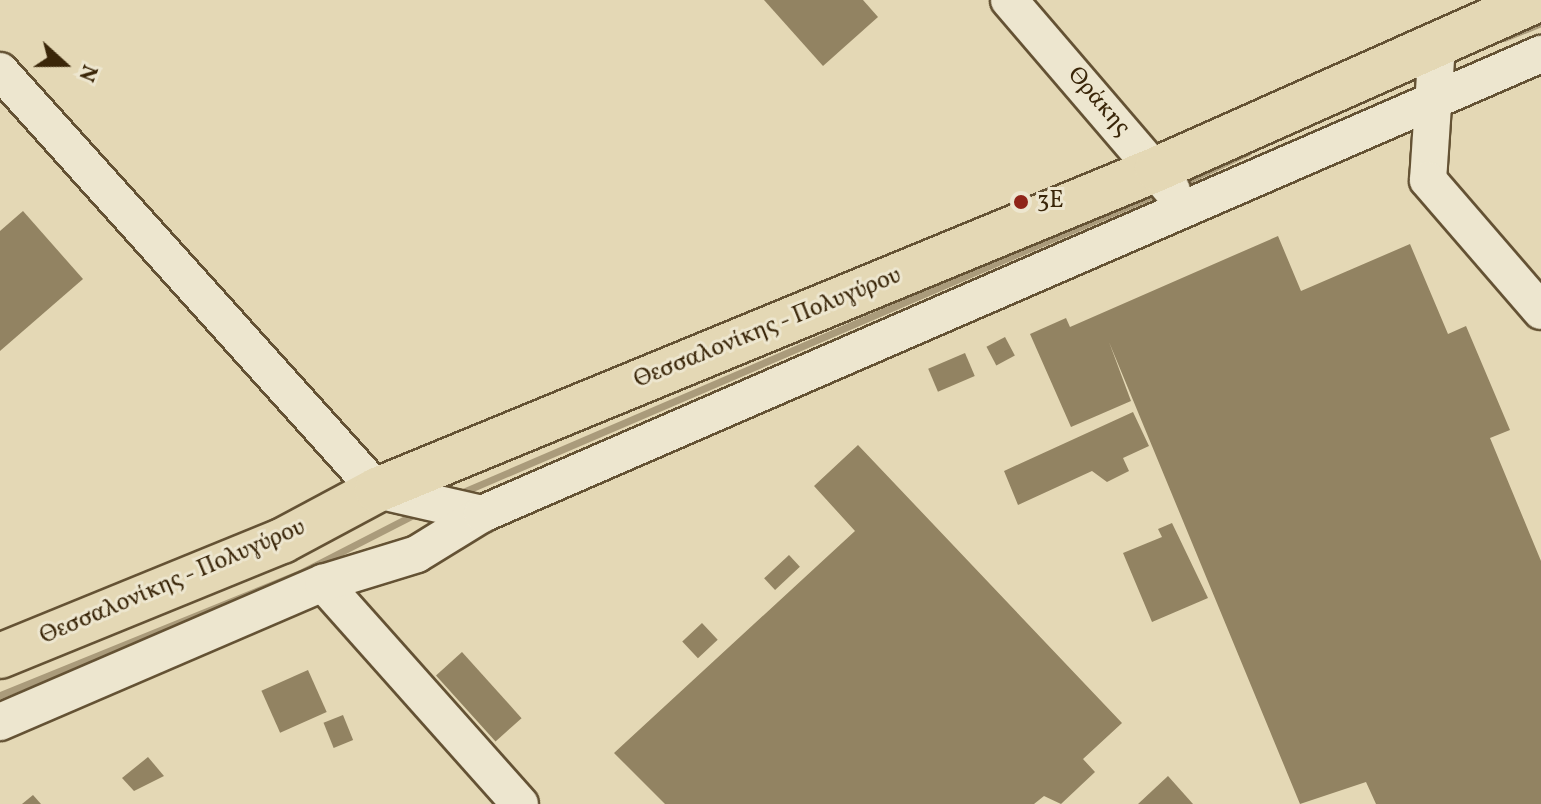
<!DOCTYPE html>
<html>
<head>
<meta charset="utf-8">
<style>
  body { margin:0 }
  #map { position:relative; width:1541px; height:804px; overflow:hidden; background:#e4d8b5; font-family:Vollkorn,serif }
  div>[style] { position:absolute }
  .stream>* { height:7px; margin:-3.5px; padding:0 3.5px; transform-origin:3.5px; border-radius:3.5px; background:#aa9b7b }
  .building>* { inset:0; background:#928362; transform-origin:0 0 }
  .roads { filter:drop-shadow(2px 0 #645234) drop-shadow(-2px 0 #645234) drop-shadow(0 2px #645234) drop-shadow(0 -2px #645234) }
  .minor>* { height:36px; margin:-18px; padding:0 18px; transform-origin:18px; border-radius:18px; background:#ede6cf }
  .major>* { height:44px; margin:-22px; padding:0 22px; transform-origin:22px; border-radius:22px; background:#e4d8b5 }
  .dots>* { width:22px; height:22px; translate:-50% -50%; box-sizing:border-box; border:4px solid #ede6cf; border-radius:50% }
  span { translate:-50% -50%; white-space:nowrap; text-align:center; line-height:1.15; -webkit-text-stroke:6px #ede6cf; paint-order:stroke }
  .street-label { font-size:24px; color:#3a2609 }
  .poi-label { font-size:24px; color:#3a2609 }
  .left { translate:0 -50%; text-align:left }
  .north { position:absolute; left:24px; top:24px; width:80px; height:80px; -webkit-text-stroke:6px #ede6cf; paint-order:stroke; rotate:111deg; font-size:22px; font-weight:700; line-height:32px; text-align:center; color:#3a2609 }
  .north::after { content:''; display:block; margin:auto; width:28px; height:36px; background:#3a2609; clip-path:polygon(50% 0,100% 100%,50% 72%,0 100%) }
</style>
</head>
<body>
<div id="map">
  <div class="stream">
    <i style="left:1504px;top:38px;width:40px;rotate:-22deg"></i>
    <i style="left:1180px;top:184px;width:75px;rotate:-25.2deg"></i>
    <i style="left:456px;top:495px;width:767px;rotate:-23.26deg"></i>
    <i style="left:0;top:695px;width:324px;rotate:-22.1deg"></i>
    <i style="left:300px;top:573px;width:134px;rotate:-27.1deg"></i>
  </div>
  <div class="building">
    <i style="clip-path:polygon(764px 0,863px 0,878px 17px,823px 66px)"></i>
    <i style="clip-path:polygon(23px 211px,83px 279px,0 351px,0 231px)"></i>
    <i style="clip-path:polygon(1278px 236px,1301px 291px,1410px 244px,1448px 334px,1466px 326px,1510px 430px,1490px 438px,1541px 561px,1541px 804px,1376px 804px,1366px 782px,1300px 804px,1109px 342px,1131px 401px,1071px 427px,1030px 334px,1066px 318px,1070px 327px)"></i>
    <i style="left:1005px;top:337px;width:21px;height:21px;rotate:62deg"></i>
    <i style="left:965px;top:353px;width:25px;height:40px;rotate:67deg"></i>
    <i style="clip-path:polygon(1133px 412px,1149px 446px,1123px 458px,1129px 471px,1107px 482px,1092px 471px,1018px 505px,1004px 471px)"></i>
    <i style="clip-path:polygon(858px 445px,1122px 723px,1083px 759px,1095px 772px,1061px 804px,1044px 796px,1034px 804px,665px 804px,614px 753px,855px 531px,814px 486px)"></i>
    <i style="clip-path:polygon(1172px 523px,1208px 598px,1152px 622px,1123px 553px,1162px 537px,1158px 529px)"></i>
    <i style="left:789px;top:555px;width:16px;height:34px;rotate:47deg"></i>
    <i style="left:702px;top:623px;width:23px;height:27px;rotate:47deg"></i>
    <i style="left:462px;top:652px;width:89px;height:35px;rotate:48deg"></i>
    <i style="left:308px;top:670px;width:46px;height:51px;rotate:66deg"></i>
    <i style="left:343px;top:715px;width:27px;height:21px;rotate:68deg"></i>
    <i style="clip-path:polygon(148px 757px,164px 776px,134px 791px,122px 778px)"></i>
    <i style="clip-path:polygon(1168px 776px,1193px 804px,1138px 804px)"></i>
    <i style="clip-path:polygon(33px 795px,41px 804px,22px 804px)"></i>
  </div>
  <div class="roads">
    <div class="minor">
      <i style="left:1009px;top:0;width:250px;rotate:49.4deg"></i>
      <i style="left:1437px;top:45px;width:135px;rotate:93.8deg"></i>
      <i style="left:1428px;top:180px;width:173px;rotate:49.2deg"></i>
      <i style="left:0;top:71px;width:564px;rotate:48.02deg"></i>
      <i style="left:377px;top:490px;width:108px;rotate:12.9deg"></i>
      <i style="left:323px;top:583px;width:296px;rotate:48.3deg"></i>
      <i style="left:0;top:722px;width:352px;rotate:-23.3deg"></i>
      <i style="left:323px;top:583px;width:98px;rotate:-17.1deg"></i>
      <i style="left:417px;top:554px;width:76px;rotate:-31.6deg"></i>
      <i style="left:482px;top:514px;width:1155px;rotate:-23.48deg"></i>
    </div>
    <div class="major">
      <i style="left:0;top:656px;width:305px;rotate:-22.2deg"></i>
      <i style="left:282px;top:541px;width:108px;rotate:-28.2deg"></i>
      <i style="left:377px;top:490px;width:843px;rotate:-22.37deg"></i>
      <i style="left:1157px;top:169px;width:415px;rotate:-24deg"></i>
    </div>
  </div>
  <div class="dots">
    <i style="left:1021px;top:202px;background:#8f2418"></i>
  </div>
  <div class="street-label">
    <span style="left:1098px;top:102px;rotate:49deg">Θράκης</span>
    <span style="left:768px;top:329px;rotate:-22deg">Θεσσαλονίκης - Πολυγύρου</span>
    <span style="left:173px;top:583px;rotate:-23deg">Θεσσαλονίκης - Πολυγύρου</span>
  </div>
  <div class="poi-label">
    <span class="left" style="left:1037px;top:202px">3Ε</span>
  </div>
  <div class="north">N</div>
</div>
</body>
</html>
